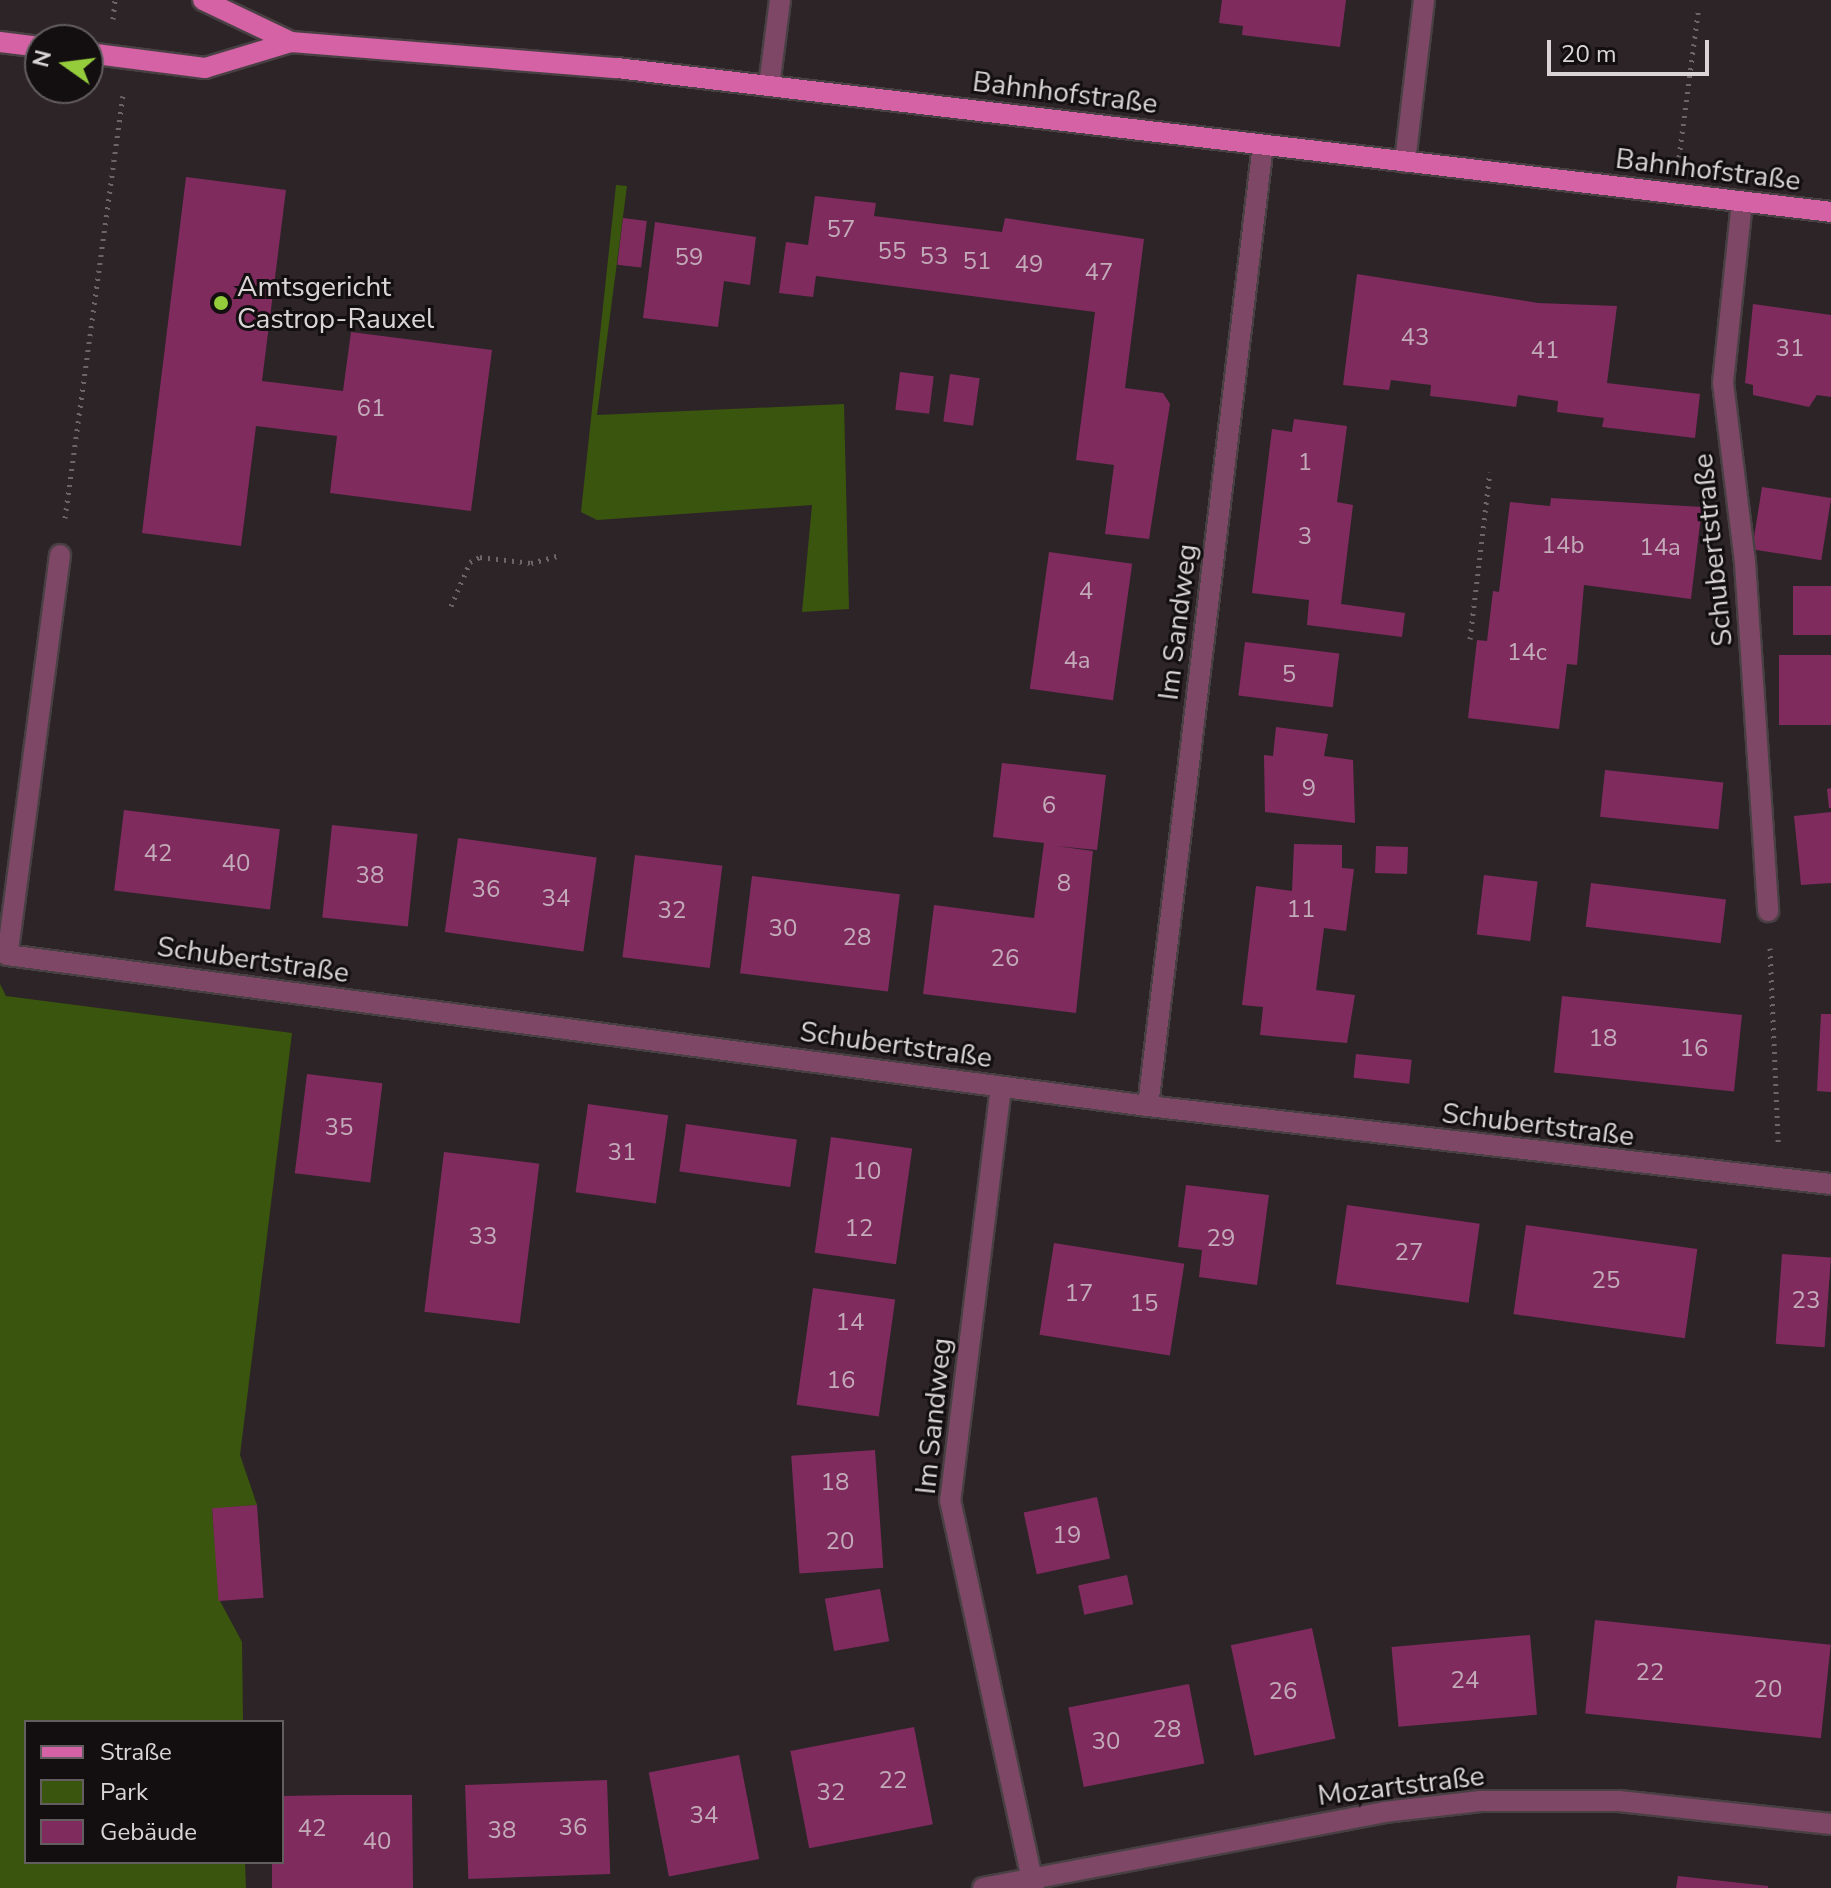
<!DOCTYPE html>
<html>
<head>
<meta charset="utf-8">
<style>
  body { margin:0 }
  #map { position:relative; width:1831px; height:1888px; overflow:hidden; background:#2d2428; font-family:"Nunito Sans",sans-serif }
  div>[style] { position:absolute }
  .green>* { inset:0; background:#3a550d }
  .building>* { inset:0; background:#7f2b5e; transform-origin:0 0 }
  .path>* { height:5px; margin-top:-2.5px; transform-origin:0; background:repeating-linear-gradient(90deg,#6d6568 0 2px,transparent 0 8px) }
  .roads { filter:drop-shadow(2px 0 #494044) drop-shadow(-2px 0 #494044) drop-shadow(0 2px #494044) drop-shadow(0 -2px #494044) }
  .minor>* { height:20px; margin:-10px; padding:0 10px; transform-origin:10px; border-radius:10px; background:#7e4766 }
  .major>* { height:20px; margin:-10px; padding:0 10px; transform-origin:10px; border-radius:10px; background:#d462a4 }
  .dots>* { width:22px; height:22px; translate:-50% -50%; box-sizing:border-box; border:4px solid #130e10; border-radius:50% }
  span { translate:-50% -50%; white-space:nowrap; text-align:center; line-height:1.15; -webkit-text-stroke:6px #130e10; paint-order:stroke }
  .number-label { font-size:24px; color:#c3aab9 }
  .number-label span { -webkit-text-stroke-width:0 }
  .street-label { font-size:28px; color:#dad4d7 }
  .poi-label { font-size:28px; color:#dad4d7 }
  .left { translate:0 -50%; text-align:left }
  .legend { position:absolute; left:24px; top:1720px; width:260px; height:144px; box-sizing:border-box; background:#130e10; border:2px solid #635d60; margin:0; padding:10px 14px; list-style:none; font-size:24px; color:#dad4d7 }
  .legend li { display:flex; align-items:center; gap:16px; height:40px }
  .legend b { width:40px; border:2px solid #635d60 }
  .north { position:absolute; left:24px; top:24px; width:80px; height:80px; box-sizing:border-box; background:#130e10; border:2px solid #635d60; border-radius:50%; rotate:284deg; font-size:22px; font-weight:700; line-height:32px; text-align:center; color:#dad4d7 }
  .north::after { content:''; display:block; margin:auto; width:28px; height:36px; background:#94cc3c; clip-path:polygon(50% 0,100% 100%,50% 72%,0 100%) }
  .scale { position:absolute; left:1547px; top:40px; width:162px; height:36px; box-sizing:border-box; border:4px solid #dad4d7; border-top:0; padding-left:10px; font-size:24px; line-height:28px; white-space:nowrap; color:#dad4d7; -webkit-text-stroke:6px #130e10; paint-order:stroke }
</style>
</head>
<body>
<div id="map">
  <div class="green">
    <i style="clip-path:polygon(616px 185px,627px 186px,597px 415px,844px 404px,849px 609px,802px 612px,812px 505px,597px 520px,581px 512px)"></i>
    <i style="clip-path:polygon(0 984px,6px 996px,292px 1033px,240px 1455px,257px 1505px,212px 1509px,220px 1601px,242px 1642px,243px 1722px,26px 1722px,26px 1862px,245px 1862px,246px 1888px,0 1888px)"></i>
  </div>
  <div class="building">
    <i style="clip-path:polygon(1222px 0,1346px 0,1340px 47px,1242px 35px,1243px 26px,1219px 23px)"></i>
    <i style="clip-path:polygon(186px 177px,286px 190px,262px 381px,343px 391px,351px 332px,492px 350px,471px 511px,330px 493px,337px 436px,256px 426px,241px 546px,142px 533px)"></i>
    <i style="clip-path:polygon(815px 196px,876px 203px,874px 216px,1002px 232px,1005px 218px,1144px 239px,1125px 388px,1163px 393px,1170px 404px,1149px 539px,1105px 534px,1114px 465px,1076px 460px,1095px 312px,816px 276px,813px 297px,779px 293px,786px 242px,808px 245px)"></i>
    <i style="left:623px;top:218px;width:24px;height:47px;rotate:7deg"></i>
    <i style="clip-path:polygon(655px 222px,756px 237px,750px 285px,724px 281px,718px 327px,643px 318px)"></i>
    <i style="clip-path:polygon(1357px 274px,1538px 303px,1617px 306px,1607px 383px,1700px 394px,1695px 438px,1602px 427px,1604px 418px,1557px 412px,1558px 401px,1518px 395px,1516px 407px,1473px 401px,1430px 396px,1431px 385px,1391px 380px,1389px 390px,1343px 385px)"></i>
    <i style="clip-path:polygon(1753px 304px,1831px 315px,1831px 397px,1817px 395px,1809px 407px,1753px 395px,1753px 385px,1745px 383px)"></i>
    <i style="left:900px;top:372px;width:34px;height:38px;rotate:7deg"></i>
    <i style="left:950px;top:374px;width:30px;height:48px;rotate:8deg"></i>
    <i style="clip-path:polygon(1294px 419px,1347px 426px,1337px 502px,1353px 505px,1341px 604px,1405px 613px,1402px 637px,1307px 625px,1309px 600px,1252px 593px,1272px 429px,1292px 432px)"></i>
    <i style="left:1762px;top:487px;width:70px;height:63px;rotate:9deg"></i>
    <i style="clip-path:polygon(1551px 498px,1702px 507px,1691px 599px,1584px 585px,1577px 665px,1567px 664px,1559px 729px,1468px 718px,1477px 640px,1487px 641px,1493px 591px,1499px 592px,1510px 502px,1550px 506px)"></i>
    <i style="left:1049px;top:552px;width:84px;height:138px;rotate:8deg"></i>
    <i style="left:1831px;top:586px;width:49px;height:38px;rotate:90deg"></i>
    <i style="left:1245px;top:642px;width:95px;height:54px;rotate:7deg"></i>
    <i style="left:1831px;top:655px;width:70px;height:52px;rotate:90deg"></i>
    <i style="clip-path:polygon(1276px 727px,1328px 734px,1324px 756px,1353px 760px,1355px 823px,1265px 812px,1264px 755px,1273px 756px)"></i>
    <i style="clip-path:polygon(1002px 763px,1106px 775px,1097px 850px,1056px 846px,1093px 851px,1076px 1013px,923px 994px,934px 905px,1034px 918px,1044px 843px,993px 837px)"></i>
    <i style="left:1605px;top:770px;width:119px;height:47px;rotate:6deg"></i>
    <i style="clip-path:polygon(1831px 788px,1831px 808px,1829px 808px,1827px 789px)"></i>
    <i style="left:124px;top:810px;width:157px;height:81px;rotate:7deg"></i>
    <i style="clip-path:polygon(1831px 812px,1831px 883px,1801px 885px,1794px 816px)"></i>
    <i style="left:332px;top:825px;width:86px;height:93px;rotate:6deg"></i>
    <i style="left:458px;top:838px;width:140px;height:95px;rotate:8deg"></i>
    <i style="clip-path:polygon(1294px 844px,1342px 845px,1342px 868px,1354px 869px,1346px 931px,1324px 928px,1316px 990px,1355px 995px,1347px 1043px,1260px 1035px,1263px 1007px,1242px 1005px,1256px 886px,1292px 891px)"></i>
    <i style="left:1376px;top:846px;width:32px;height:27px;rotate:2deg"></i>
    <i style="left:635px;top:855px;width:88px;height:103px;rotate:7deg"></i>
    <i style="left:1484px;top:875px;width:54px;height:60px;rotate:7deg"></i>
    <i style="left:752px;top:876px;width:149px;height:98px;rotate:7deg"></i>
    <i style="left:1591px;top:883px;width:136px;height:44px;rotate:7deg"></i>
    <i style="left:1562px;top:996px;width:181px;height:77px;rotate:6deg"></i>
    <i style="clip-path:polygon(1821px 1014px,1831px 1014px,1831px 1092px,1817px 1091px)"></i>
    <i style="left:1356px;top:1054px;width:56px;height:24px;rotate:6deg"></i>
    <i style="left:307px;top:1074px;width:76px;height:100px;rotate:7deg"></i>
    <i style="left:588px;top:1104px;width:81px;height:89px;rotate:8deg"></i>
    <i style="left:686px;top:1124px;width:112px;height:48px;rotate:8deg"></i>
    <i style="left:831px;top:1137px;width:82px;height:117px;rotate:8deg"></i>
    <i style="left:444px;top:1152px;width:96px;height:161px;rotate:7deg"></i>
    <i style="clip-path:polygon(1186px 1185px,1269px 1195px,1257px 1285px,1199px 1277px,1202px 1250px,1178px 1247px)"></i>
    <i style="left:1347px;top:1205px;width:134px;height:80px;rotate:8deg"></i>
    <i style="left:1526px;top:1225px;width:173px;height:90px;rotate:8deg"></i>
    <i style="left:1054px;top:1243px;width:132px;height:93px;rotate:9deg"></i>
    <i style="left:1782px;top:1254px;width:49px;height:90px;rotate:4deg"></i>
    <i style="left:813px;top:1288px;width:83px;height:118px;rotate:8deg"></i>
    <i style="left:875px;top:1450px;width:118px;height:84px;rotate:86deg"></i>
    <i style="left:1097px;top:1497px;width:63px;height:75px;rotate:78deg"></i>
    <i style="left:257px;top:1505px;width:93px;height:45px;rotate:86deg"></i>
    <i style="left:1127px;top:1575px;width:30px;height:50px;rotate:78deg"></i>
    <i style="left:880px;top:1589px;width:53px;height:56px;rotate:80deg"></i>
    <i style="left:1595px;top:1620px;width:237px;height:94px;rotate:6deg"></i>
    <i style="left:1312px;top:1628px;width:113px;height:83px;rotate:78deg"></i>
    <i style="left:1530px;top:1635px;width:80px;height:139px;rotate:85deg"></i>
    <i style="left:1189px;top:1684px;width:81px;height:123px;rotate:79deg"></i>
    <i style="left:914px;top:1727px;width:99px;height:126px;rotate:79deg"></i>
    <i style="left:739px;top:1755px;width:106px;height:92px;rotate:79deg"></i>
    <i style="left:607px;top:1780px;width:94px;height:142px;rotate:88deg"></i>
    <i style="clip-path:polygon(342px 1795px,412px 1795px,413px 1888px,272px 1888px,272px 1862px,282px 1862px,282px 1796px)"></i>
    <i style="clip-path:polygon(1678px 1876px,1768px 1886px,1768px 1888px,1676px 1888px)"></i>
  </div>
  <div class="path">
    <i style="left:113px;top:19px;width:19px;rotate:-84deg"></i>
    <i style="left:1679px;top:157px;width:146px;rotate:-82.5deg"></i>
    <i style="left:65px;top:518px;width:426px;rotate:-82.2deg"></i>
    <i style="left:451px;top:606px;width:48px;rotate:-66.6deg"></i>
    <i style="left:470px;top:562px;width:11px;rotate:-27deg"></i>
    <i style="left:480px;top:557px;width:51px;rotate:6.7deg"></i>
    <i style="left:531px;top:563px;width:27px;rotate:-15deg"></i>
    <i style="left:1470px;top:639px;width:168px;rotate:-83.2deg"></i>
    <i style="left:1770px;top:948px;width:194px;rotate:87.6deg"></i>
  </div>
  <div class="roads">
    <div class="minor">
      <i style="left:769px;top:86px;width:87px;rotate:-82.7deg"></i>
      <i style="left:1405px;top:162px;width:163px;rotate:-83.3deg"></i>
      <i style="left:1742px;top:202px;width:182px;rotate:96deg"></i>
      <i style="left:1723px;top:383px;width:180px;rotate:83deg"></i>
      <i style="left:1745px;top:562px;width:350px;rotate:86.2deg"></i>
      <i style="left:60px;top:555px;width:403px;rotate:97.5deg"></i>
      <i style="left:7px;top:955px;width:1151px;rotate:7.54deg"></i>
      <i style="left:1148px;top:1106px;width:687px;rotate:6.52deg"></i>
      <i style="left:1001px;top:1087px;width:416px;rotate:97deg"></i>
      <i style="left:950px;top:1500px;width:397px;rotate:77.8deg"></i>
      <i style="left:1148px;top:1106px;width:968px;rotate:-83.18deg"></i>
      <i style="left:983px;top:1888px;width:408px;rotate:-10.7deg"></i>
      <i style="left:1384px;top:1812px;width:97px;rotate:-6.5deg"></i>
      <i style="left:1480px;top:1801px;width:139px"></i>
      <i style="left:1619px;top:1801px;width:213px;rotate:6.2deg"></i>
    </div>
    <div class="major">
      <i style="left:203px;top:0;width:98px;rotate:25.5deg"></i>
      <i style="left:0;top:42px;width:40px;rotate:7.1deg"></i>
      <i style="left:88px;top:53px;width:118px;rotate:7.3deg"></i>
      <i style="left:205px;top:68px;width:90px;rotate:-16.8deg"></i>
      <i style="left:291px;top:42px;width:327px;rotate:4.6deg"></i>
      <i style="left:617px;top:68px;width:1223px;rotate:6.76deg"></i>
    </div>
  </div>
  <div class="dots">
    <i style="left:221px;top:303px;background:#94cc3c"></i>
  </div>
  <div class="number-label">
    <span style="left:841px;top:230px">57</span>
    <span style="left:892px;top:252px">55</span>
    <span style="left:934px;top:257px">53</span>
    <span style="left:689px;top:258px">59</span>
    <span style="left:977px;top:262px">51</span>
    <span style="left:1029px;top:265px">49</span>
    <span style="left:1099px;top:273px">47</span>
    <span style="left:1415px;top:338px">43</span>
    <span style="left:1790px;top:349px">31</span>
    <span style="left:1545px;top:351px">41</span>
    <span style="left:371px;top:409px">61</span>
    <span style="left:1305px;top:463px">1</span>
    <span style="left:1305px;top:537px">3</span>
    <span style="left:1563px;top:546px">14b</span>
    <span style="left:1660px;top:548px">14a</span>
    <span style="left:1086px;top:592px">4</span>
    <span style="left:1527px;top:653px">14c</span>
    <span style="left:1077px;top:661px">4a</span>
    <span style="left:1289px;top:675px">5</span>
    <span style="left:1309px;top:789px">9</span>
    <span style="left:1049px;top:806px">6</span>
    <span style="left:158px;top:854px">42</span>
    <span style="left:236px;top:864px">40</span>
    <span style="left:370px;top:876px">38</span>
    <span style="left:1064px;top:884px">8</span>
    <span style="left:486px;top:890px">36</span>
    <span style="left:556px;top:899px">34</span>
    <span style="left:1301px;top:910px">11</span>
    <span style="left:672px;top:911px">32</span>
    <span style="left:783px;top:929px">30</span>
    <span style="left:857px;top:938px">28</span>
    <span style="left:1005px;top:959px">26</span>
    <span style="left:1603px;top:1039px">18</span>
    <span style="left:1694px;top:1049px">16</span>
    <span style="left:339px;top:1128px">35</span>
    <span style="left:622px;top:1153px">31</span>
    <span style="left:867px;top:1172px">10</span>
    <span style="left:859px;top:1229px">12</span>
    <span style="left:483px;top:1237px">33</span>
    <span style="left:1221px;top:1239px">29</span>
    <span style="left:1409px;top:1253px">27</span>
    <span style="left:1606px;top:1281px">25</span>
    <span style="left:1079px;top:1294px">17</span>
    <span style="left:1806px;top:1301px">23</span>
    <span style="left:1144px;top:1304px">15</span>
    <span style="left:850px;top:1323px">14</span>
    <span style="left:841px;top:1381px">16</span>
    <span style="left:835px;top:1483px">18</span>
    <span style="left:1067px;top:1536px">19</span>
    <span style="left:840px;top:1542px">20</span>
    <span style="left:1650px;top:1673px">22</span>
    <span style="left:1465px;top:1681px">24</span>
    <span style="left:1768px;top:1690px">20</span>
    <span style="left:1283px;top:1692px">26</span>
    <span style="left:1167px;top:1730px">28</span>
    <span style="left:1106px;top:1742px">30</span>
    <span style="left:893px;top:1781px">22</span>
    <span style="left:831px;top:1793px">32</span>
    <span style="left:704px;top:1816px">34</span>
    <span style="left:573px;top:1828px">36</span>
    <span style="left:312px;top:1829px">42</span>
    <span style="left:502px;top:1831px">38</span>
    <span style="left:377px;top:1842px">40</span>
  </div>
  <div class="street-label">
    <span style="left:1065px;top:93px;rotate:7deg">Bahnhofstraße</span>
    <span style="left:1708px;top:170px;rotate:7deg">Bahnhofstraße</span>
    <span style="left:1713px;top:550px;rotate:-96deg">Schubertstraße</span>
    <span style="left:1178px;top:622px;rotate:-83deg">Im Sandweg</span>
    <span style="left:253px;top:960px;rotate:8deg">Schubertstraße</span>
    <span style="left:896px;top:1045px;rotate:8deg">Schubertstraße</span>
    <span style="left:1538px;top:1125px;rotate:7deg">Schubertstraße</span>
    <span style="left:934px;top:1416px;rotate:-84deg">Im Sandweg</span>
    <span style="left:1401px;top:1786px;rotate:-7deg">Mozartstraße</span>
  </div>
  <div class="poi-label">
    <span class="left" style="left:237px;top:303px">Amtsgericht<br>Castrop-Rauxel</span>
  </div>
  <ul class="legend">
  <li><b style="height:10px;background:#d462a4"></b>Straße</li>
  <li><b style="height:22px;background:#3a550d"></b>Park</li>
  <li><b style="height:22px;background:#7f2b5e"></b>Gebäude</li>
  </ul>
  <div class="north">N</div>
  <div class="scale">20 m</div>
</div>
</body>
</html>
